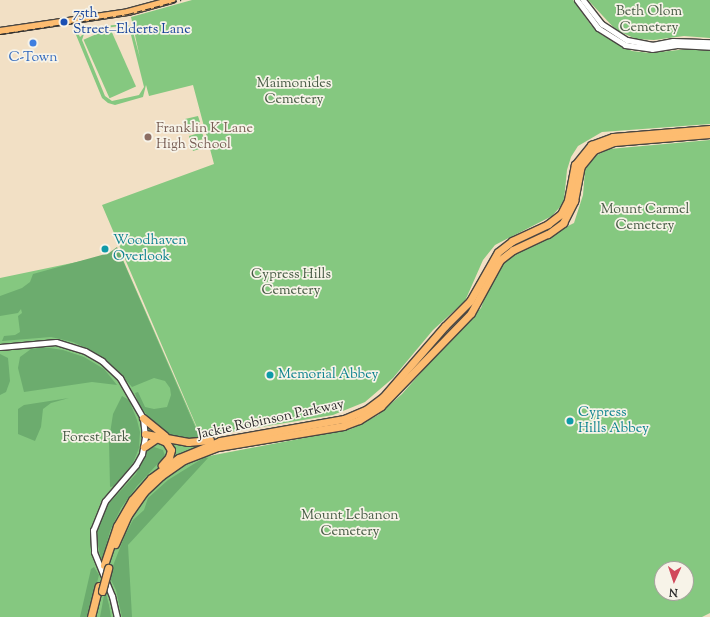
<!DOCTYPE html>
<html>
<head>
<meta charset="utf-8">
<style>
  body { margin:0 }
  #map { position:relative; width:710px; height:617px; overflow:hidden; background:#f2e0c5; font-family:"Sorts Mill Goudy",serif }
  div>[style] { position:absolute }
  .green>* { inset:0; background:#85c880; transform-origin:0 0 }
  .forest>* { inset:0; background:#6cac6e }
  .roads { filter:drop-shadow(1px 0 #494642) drop-shadow(-1px 0 #494642) drop-shadow(0 1px #494642) drop-shadow(0 -1px #494642) }
  .minor>* { height:5px; margin:-2.5px; padding:0 2.5px; transform-origin:2.5px; border-radius:2.5px; background:#fff }
  .major>* { height:6px; margin:-3px; padding:0 3px; transform-origin:3px; border-radius:3px; background:#fdbc70 }
  .highway>* { height:7px; margin:-3.5px; padding:0 3.5px; transform-origin:3.5px; border-radius:3.5px; background:#fdbc70 }
  .rail>* { height:1px; margin-top:-0.5px; transform-origin:0; background:repeating-linear-gradient(90deg,#2b2b2b 0 6px,transparent 0 9px) }
  .bridges { filter:drop-shadow(1px 0 #494642) drop-shadow(-1px 0 #494642) drop-shadow(0 1px #494642) drop-shadow(0 -1px #494642) }
  .highway-bridge>* { height:7px; margin:-3.5px; padding:0 3.5px; transform-origin:3.5px; border-radius:3.5px; background:#fdbc70 }
  .dots>* { width:11px; height:11px; translate:-50% -50%; box-sizing:border-box; border:2px solid #f7f3e8; border-radius:50% }
  span { translate:-50% -50%; white-space:nowrap; text-align:center; line-height:1.15; -webkit-text-stroke:3.5px #f7f3e8; paint-order:stroke }
  .park-label { font-size:14px; color:#465a44 }
  .transit-label { font-size:14px; color:#164399 }
  .left { translate:0 -50%; text-align:left }
  .shop-label { font-size:14px; color:#366cbe }
  .education-label { font-size:14px; color:#785e54 }
  .culture-label { font-size:14px; color:#0d838f }
  .street-label { font-size:14px; color:#2b2b2b }
  .north { position:absolute; left:654px; top:561px; width:40px; height:40px; box-sizing:border-box; background:#f7f3e8; border:1px solid #a5a39c; border-radius:50%; rotate:183deg; font-size:11px; font-weight:700; line-height:16px; text-align:center; color:#2b2b2b }
  .north::after { content:''; display:block; margin:auto; width:14px; height:18px; background:#d1495b; clip-path:polygon(50% 0,100% 100%,50% 72%,0 100%) }
</style>
</head>
<body>
<div id="map">
  <div class="green">
    <i style="clip-path:polygon(evenodd,192px 0,573px 0,591px 25px,602px 35px,632px 51px,650px 53px,688px 49px,710px 51px,710px 124px,602px 132px,578px 146px,571px 157px,567px 170px,564px 200px,560px 207px,552px 216px,495px 245px,483px 260px,465px 301px,433px 330px,393px 378px,365px 402px,333px 415px,201px 437px,102px 205px,214px 164px,193px 85px,149px 96px,146px 85px,143px 97px,115px 105px,108px 103px,102px 98px,74px 30px,76px 29px,80px 37px,90px 27px,127px 24px,132px 28px,140px 58px,131px 17px,192px 0,120px 26px,130px 31px,144px 87px,139px 95px,112px 101px,105px 96px,82px 40px,84px 34px,91px 30px,120px 26px)"></i>
    <i style="clip-path:polygon(588px 0,710px 0,710px 38px,684px 36px,654px 40px,636px 39px,616px 30px)"></i>
    <i style="left:110px;top:28px;width:64px;height:29px;rotate:66deg"></i>
    <i style="clip-path:polygon(198px 116px,200px 122px,186px 126px,185px 119px)"></i>
    <i style="left:200px;top:124px;width:6px;height:14px;rotate:72deg"></i>
    <i style="clip-path:polygon(202px 132px,204px 139px,190px 142px,189px 136px)"></i>
    <i style="clip-path:polygon(evenodd,710px 140px,710px 613px,702px 617px,0 617px,0 278px,120px 253px,209px 456px,351px 429px,378px 415px,402px 394px,462px 326px,481px 308px,491px 280px,510px 255px,574px 223px,583px 195px,585px 170px,595px 156px,609px 149px,710px 140px,662px 569px,686px 569px,686px 593px,662px 593px,662px 569px)"></i>
    <i style="clip-path:polygon(204px 141px,206px 147px,193px 151px,191px 144px)"></i>
  </div>
  <div class="forest">
    <i style="clip-path:polygon(117px 247px,200px 438px,198px 440px,179px 438px,163px 432px,153px 423px,139px 405px,135px 393px,138px 392px,145px 407px,154px 409px,167px 407px,171px 395px,170px 388px,165px 381px,154px 378px,132px 387px,116px 369px,94px 352px,73px 342px,51px 337px,2px 341px,4px 336px,15px 335px,20px 332px,18px 316px,22px 313px,21px 309px,18px 313px,0 316px,0 296px,22px 288px,30px 282px,33px 274px,109px 253px)"></i>
    <i style="clip-path:polygon(43px 347px,63px 350px,84px 357px,104px 369px,117px 385px,92px 382px,24px 392px,18px 368px,20px 357px,31px 349px)"></i>
    <i style="clip-path:polygon(0 354px,8px 358px,10px 381px,6px 392px,0 395px)"></i>
    <i style="clip-path:polygon(122px 396px,129px 400px,137px 420px,140px 432px,139px 448px,133px 463px,115px 486px,110px 487px,109px 440px,113px 414px)"></i>
    <i style="clip-path:polygon(69px 398px,51px 403px,43px 409px,41px 427px,35px 441px,18px 434px,18px 409px,24px 405px)"></i>
    <i style="clip-path:polygon(154px 447px,163px 450px,165px 456px,137px 486px,121px 508px,110px 531px,102px 562px,97px 542px,97px 527px,104px 509px,136px 474px,148px 448px)"></i>
    <i style="clip-path:polygon(205px 457px,208px 458px,128px 545px,132px 617px,122px 617px,116px 590px,109px 576px,125px 535px,133px 520px,144px 510px,148px 498px,168px 480px)"></i>
    <i style="clip-path:polygon(94px 567px,99px 575px,98px 579px,87px 617px,80px 617px,91px 569px)"></i>
    <i style="clip-path:polygon(105px 590px,109px 605px,111px 617px,100px 617px)"></i>
  </div>
  <div class="roads">
    <div class="minor">
      <i style="left:577px;top:0;width:35px;rotate:53deg"></i>
      <i style="left:598px;top:28px;width:32px;rotate:32deg"></i>
      <i style="left:625px;top:45px;width:27px;rotate:8deg"></i>
      <i style="left:652px;top:49px;width:25px;rotate:-9deg"></i>
      <i style="left:677px;top:45px;width:33px;rotate:3deg"></i>
      <i style="left:583px;top:0;width:31px;rotate:52deg"></i>
      <i style="left:602px;top:24px;width:30px;rotate:33deg"></i>
      <i style="left:627px;top:40px;width:25px;rotate:11deg"></i>
      <i style="left:652px;top:45px;width:21px;rotate:-11deg"></i>
      <i style="left:673px;top:41px;width:37px;rotate:2deg"></i>
      <i style="left:0;top:347px;width:56px;rotate:-5.1deg"></i>
      <i style="left:56px;top:342px;width:30px;rotate:17deg"></i>
      <i style="left:85px;top:351px;width:20px;rotate:30deg"></i>
      <i style="left:102px;top:361px;width:25px;rotate:43deg"></i>
      <i style="left:120px;top:378px;width:46px;rotate:60.1deg"></i>
      <i style="left:143px;top:418px;width:19px;rotate:84deg"></i>
      <i style="left:145px;top:437px;width:17px;rotate:100deg"></i>
      <i style="left:142px;top:454px;width:13px;rotate:119deg"></i>
      <i style="left:136px;top:465px;width:48px;rotate:130.7deg"></i>
      <i style="left:105px;top:501px;width:31px;rotate:112deg"></i>
      <i style="left:93px;top:530px;width:22px;rotate:87deg"></i>
      <i style="left:94px;top:552px;width:48px;rotate:67.8deg"></i>
      <i style="left:112px;top:596px;width:22px;rotate:77deg"></i>
    </div>
    <div class="major">
      <i style="left:0;top:31px;width:129px;rotate:-8.4deg"></i>
      <i style="left:128px;top:12px;width:46px;rotate:-15.3deg"></i>
    </div>
    <div class="highway">
      <i style="left:143px;top:418px;width:28px;rotate:39deg"></i>
      <i style="left:145px;top:434px;width:44px;rotate:10.5deg"></i>
      <i style="left:188px;top:442px;width:22px;rotate:-5deg"></i>
      <i style="left:159px;top:439px;width:8px;rotate:23deg"></i>
      <i style="left:166px;top:442px;width:9px;rotate:58deg"></i>
      <i style="left:171px;top:450px;width:7px;rotate:106deg"></i>
      <i style="left:169px;top:457px;width:11px;rotate:131deg"></i>
      <i style="left:144px;top:447px;width:16px;rotate:-35deg"></i>
      <i style="left:115px;top:544px;width:32px;rotate:-66deg"></i>
      <i style="left:128px;top:515px;width:28px;rotate:-55deg"></i>
      <i style="left:144px;top:492px;width:23px;rotate:-43deg"></i>
      <i style="left:161px;top:476px;width:28px;rotate:-35deg"></i>
      <i style="left:184px;top:460px;width:36px;rotate:-21deg"></i>
      <i style="left:218px;top:447px;width:127px;rotate:-9.5deg"></i>
      <i style="left:343px;top:426px;width:17px;rotate:-21deg"></i>
      <i style="left:359px;top:420px;width:26px;rotate:-32deg"></i>
      <i style="left:381px;top:406px;width:129px;rotate:-45.9deg"></i>
      <i style="left:471px;top:313px;width:60px;rotate:-61.3deg"></i>
      <i style="left:500px;top:260px;width:16px;rotate:-38deg"></i>
      <i style="left:513px;top:250px;width:38px;rotate:-25deg"></i>
      <i style="left:548px;top:234px;width:19px;rotate:-36deg"></i>
      <i style="left:563px;top:223px;width:25px;rotate:-63deg"></i>
      <i style="left:574px;top:201px;width:36px;rotate:-79deg"></i>
      <i style="left:581px;top:166px;width:21px;rotate:-51deg"></i>
      <i style="left:594px;top:150px;width:22px;rotate:-22deg"></i>
      <i style="left:614px;top:142px;width:96px;rotate:-4.8deg"></i>
      <i style="left:104px;top:565px;width:41px;rotate:-71.6deg"></i>
      <i style="left:117px;top:526px;width:30px;rotate:-60deg"></i>
      <i style="left:132px;top:500px;width:29px;rotate:-49deg"></i>
      <i style="left:151px;top:478px;width:34px;rotate:-36deg"></i>
      <i style="left:179px;top:458px;width:44px;rotate:-22.5deg"></i>
      <i style="left:220px;top:441px;width:126px;rotate:-10.1deg"></i>
      <i style="left:344px;top:419px;width:25px;rotate:-23deg"></i>
      <i style="left:367px;top:409px;width:20px;rotate:-37deg"></i>
      <i style="left:383px;top:397px;width:94px;rotate:-48.9deg"></i>
      <i style="left:445px;top:326px;width:35px;rotate:-45deg"></i>
      <i style="left:470px;top:301px;width:56px;rotate:-60.3deg"></i>
      <i style="left:498px;top:252px;width:18px;rotate:-38deg"></i>
      <i style="left:512px;top:241px;width:40px;rotate:-25deg"></i>
      <i style="left:548px;top:224px;width:16px;rotate:-38deg"></i>
      <i style="left:561px;top:214px;width:16px;rotate:-63deg"></i>
      <i style="left:568px;top:200px;width:36px;rotate:-79deg"></i>
      <i style="left:575px;top:165px;width:26px;rotate:-51deg"></i>
      <i style="left:591px;top:145px;width:23px;rotate:-20deg"></i>
      <i style="left:613px;top:137px;width:97px;rotate:-4.7deg"></i>
      <i style="left:91px;top:617px;width:32px;rotate:-76deg"></i>
    </div>
  </div>
  <div class="rail">
    <i style="left:0;top:34px;width:130px;rotate:-8.9deg"></i>
    <i style="left:128px;top:14px;width:55px;rotate:-14.8deg"></i>
  </div>
  <div class="bridges">
    <div class="highway-bridge">
      <i style="left:102px;top:591px;width:24px;rotate:-75deg"></i>
    </div>
  </div>
  <div class="dots">
    <i style="left:64px;top:22px;background:#1a4fb4"></i>
    <i style="left:33px;top:43px;background:#3f7fe0"></i>
    <i style="left:148px;top:137px;background:#8d6e63"></i>
    <i style="left:105px;top:249px;background:#0f9aa8"></i>
    <i style="left:270px;top:375px;background:#0f9aa8"></i>
    <i style="left:570px;top:421px;background:#0f9aa8"></i>
  </div>
  <div class="park-label">
    <span style="left:649px;top:20px">Beth Olom<br>Cemetery</span>
    <span style="left:294px;top:92px">Maimonides<br>Cemetery</span>
    <span style="left:645px;top:218px">Mount Carmel<br>Cemetery</span>
    <span style="left:291px;top:283px">Cypress Hills<br>Cemetery</span>
    <span style="left:96px;top:438px">Forest Park</span>
    <span style="left:350px;top:524px">Mount Lebanon<br>Cemetery</span>
  </div>
  <div class="transit-label">
    <span class="left" style="left:73px;top:22px">75th<br>Street–Elderts Lane</span>
  </div>
  <div class="shop-label">
    <span style="left:33px;top:58px">C-Town</span>
  </div>
  <div class="education-label">
    <span class="left" style="left:156px;top:137px">Franklin K Lane<br>High School</span>
  </div>
  <div class="culture-label">
    <span class="left" style="left:113px;top:249px">Woodhaven<br>Overlook</span>
    <span class="left" style="left:278px;top:375px">Memorial Abbey</span>
    <span class="left" style="left:578px;top:421px">Cypress<br>Hills Abbey</span>
  </div>
  <div class="street-label">
    <span style="left:271px;top:420px;rotate:-12deg">Jackie Robinson Parkway</span>
  </div>
  <div class="north">N</div>
</div>
</body>
</html>
